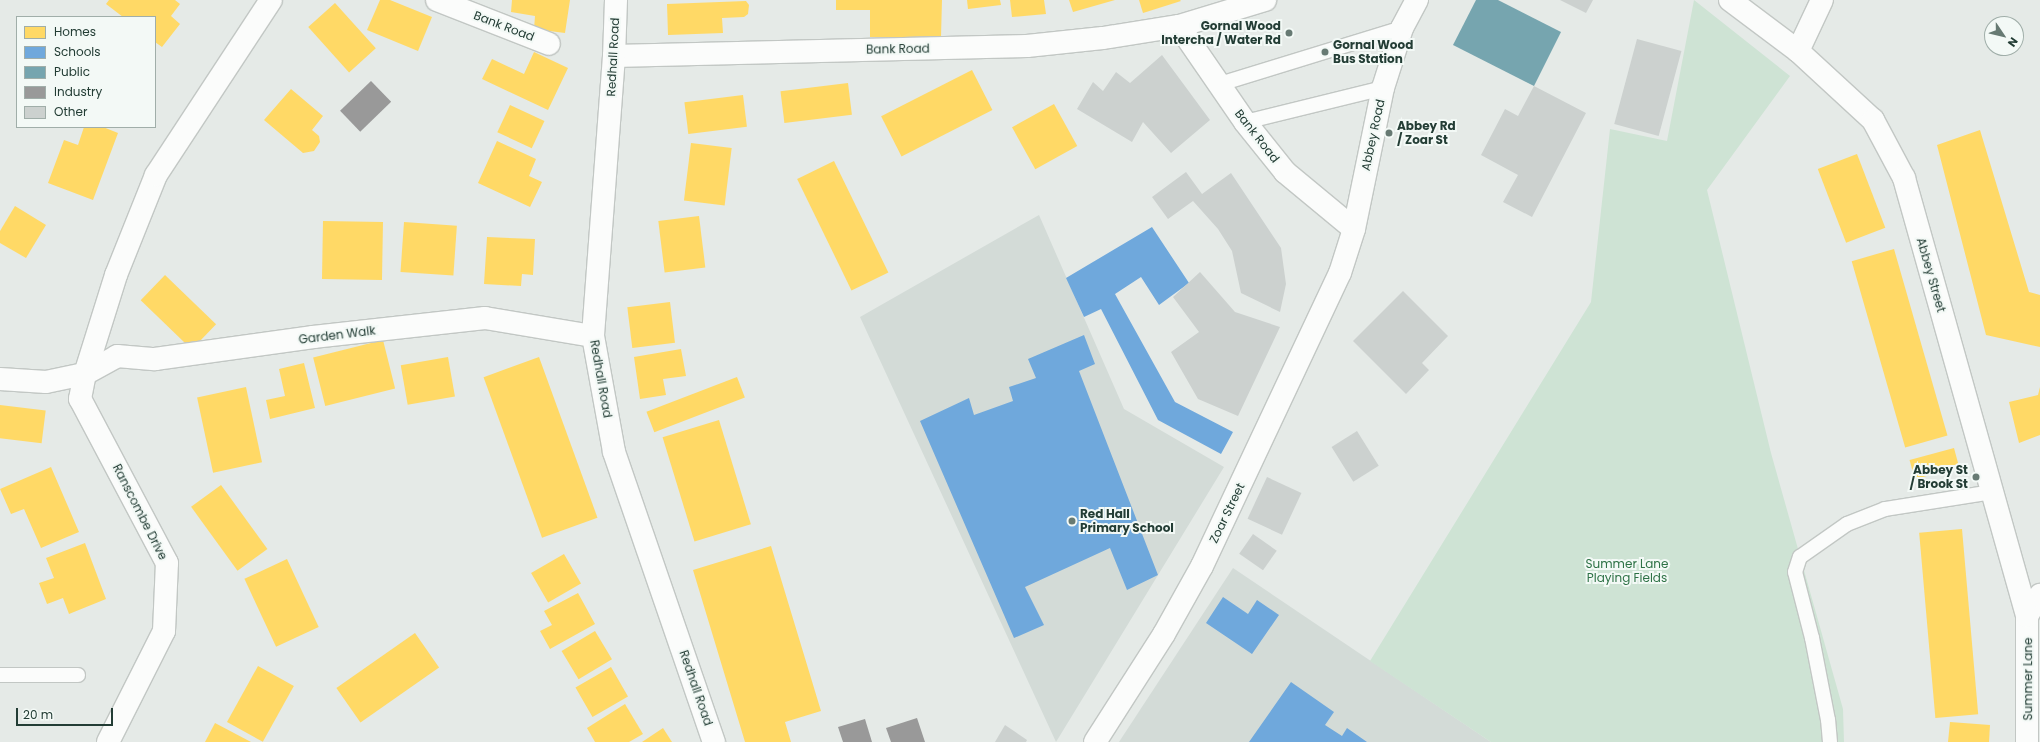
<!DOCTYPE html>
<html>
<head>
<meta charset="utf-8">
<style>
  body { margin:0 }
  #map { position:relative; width:2040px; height:742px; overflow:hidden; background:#e5eae7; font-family:Poppins,sans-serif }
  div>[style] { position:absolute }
  .built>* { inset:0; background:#d3dbd7 }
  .green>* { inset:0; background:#cee3d4 }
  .homes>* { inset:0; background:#ffd966; transform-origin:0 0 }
  .schools>* { inset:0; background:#6fa8dc }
  .public>* { inset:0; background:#76a5af }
  .industry>* { inset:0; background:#999; transform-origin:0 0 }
  .building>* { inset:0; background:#ccd1cf; transform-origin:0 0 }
  .roads { filter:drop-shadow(1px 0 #c2c7c4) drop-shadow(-1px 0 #c2c7c4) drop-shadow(0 1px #c2c7c4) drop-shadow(0 -1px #c2c7c4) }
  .service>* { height:14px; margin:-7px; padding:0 7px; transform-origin:7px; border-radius:7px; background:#fbfcfb }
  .minor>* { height:22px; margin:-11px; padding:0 11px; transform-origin:11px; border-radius:11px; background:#fbfcfb }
  .tertiary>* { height:22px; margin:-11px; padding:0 11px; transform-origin:11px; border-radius:11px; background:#fbfcfb }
  .secondary>* { height:22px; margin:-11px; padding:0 11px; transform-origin:11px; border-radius:11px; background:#fbfcfb }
  .dots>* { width:11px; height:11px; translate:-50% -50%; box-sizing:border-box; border:2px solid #f3f9f6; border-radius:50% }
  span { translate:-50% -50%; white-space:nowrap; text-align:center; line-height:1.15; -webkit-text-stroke:4px #f3f9f6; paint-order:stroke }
  .street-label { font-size:12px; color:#233d35 }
  .poi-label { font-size:12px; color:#233d35; font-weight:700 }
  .right { translate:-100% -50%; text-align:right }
  .left { translate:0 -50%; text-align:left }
  .park-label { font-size:12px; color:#2e7246 }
  .legend { position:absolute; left:16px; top:16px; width:140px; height:112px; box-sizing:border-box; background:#f3f9f6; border:1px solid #a0aea9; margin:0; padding:5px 7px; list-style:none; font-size:12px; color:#233d35 }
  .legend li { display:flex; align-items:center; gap:8px; height:20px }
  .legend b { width:20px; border:1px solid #a0aea9 }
  .north { position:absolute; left:1984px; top:16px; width:40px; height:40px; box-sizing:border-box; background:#f3f9f6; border:1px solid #a0aea9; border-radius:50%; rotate:125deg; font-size:11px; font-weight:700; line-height:16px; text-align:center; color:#233d35 }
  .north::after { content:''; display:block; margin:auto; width:14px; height:18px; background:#677a73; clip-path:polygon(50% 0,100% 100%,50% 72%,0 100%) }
  .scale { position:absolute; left:16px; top:708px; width:97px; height:18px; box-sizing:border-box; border:2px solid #233d35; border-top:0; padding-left:5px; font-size:12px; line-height:14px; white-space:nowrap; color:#233d35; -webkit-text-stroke:3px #f3f9f6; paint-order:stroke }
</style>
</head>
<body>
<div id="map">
  <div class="built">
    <i style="clip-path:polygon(1039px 215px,1124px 409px,1224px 467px,1056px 742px,860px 317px)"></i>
    <i style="clip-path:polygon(1233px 568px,1491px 742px,1119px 742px)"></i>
  </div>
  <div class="green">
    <i style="clip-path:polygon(1694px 0,1790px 76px,1707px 190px,1771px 453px,1843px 709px,1844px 742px,1491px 742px,1370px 661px,1591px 302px,1610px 129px,1667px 141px)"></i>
  </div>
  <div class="homes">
    <i style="clip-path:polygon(109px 0,175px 0,180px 4px,171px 16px,180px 24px,162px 47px,155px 42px,155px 17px,123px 17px,106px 4px)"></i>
    <i style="clip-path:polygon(380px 0,390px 0,432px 17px,418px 51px,367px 30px)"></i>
    <i style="clip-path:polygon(512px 0,570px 0,565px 33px,534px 29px,535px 16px,511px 12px)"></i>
    <i style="clip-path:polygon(836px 0,942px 0,941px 37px,870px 37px,870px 10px,836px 10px)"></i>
    <i style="clip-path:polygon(967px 0,1000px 0,1001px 5px,968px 9px)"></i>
    <i style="clip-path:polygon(1010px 0,1044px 0,1046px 14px,1012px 17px)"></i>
    <i style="clip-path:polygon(1069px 0,1115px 0,1073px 12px)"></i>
    <i style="clip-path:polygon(1139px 0,1180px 0,1181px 1px,1143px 13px)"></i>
    <i style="clip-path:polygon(746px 1px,749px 5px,748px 14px,744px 17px,722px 18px,723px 33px,668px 35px,667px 4px)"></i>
    <i style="left:335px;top:3px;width:61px;height:36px;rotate:48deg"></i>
    <i style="clip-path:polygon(534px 52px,568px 68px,548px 110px,482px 79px,492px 59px,524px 74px)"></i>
    <i style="left:972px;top:70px;width:45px;height:102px;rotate:63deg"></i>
    <i style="left:848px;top:83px;width:32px;height:68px;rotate:83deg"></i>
    <i style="clip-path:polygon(291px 89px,323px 116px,312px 130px,319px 136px,320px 142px,314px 151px,303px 153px,264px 120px)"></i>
    <i style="left:743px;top:95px;width:32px;height:59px;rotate:83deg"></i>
    <i style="left:1054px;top:104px;width:48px;height:48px;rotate:61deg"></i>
    <i style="left:510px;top:105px;width:38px;height:30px;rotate:25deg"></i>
    <i style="clip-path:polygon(84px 127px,103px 127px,118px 133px,93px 200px,48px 183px,64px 140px,78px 145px)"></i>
    <i style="clip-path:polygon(1980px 130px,2029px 292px,2040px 295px,2040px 347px,1986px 335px,1937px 145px)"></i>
    <i style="clip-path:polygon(497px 141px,536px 159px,529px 176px,542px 182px,530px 207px,478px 183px)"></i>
    <i style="left:691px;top:143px;width:41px;height:58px;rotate:7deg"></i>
    <i style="left:1857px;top:154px;width:79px;height:42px;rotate:69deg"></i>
    <i style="left:834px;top:161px;width:124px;height:41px;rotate:64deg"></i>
    <i style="clip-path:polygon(15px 206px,46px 225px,26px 258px,0 243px,0 231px)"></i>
    <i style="left:699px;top:216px;width:52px;height:41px;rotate:83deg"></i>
    <i style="left:323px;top:221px;width:60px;height:58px;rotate:1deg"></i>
    <i style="left:404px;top:222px;width:53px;height:50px;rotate:4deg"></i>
    <i style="clip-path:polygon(487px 237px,535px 239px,533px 275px,522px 274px,521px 286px,484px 284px)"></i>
    <i style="left:1894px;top:249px;width:194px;height:44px;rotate:74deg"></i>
    <i style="left:165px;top:275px;width:71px;height:35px;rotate:44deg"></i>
    <i style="left:670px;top:302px;width:41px;height:43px;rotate:83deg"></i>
    <i style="left:383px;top:340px;width:50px;height:72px;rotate:76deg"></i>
    <i style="clip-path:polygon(681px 349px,686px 376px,663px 379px,666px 395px,640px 399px,634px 357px)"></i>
    <i style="left:448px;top:357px;width:40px;height:48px;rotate:80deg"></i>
    <i style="left:539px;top:357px;width:171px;height:59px;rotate:70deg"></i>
    <i style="clip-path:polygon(304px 363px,315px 408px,270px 419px,266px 400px,285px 396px,279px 369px)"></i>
    <i style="left:737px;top:377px;width:22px;height:97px;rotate:69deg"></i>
    <i style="left:246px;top:387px;width:77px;height:50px;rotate:78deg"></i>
    <i style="clip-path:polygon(2040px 387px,2040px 435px,2019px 443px,2009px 402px,2038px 395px)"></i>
    <i style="left:0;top:405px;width:46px;height:33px;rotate:7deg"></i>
    <i style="left:719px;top:420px;width:109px;height:59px;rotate:73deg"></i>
    <i style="left:1954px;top:448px;width:20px;height:46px;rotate:75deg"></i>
    <i style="clip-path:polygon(51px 467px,79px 532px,41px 548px,24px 509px,11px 514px,0 489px)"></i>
    <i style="left:221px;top:485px;width:79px;height:37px;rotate:54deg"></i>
    <i style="left:1962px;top:529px;width:186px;height:43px;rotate:85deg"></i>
    <i style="clip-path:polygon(85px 543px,106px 599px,69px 614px,63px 598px,47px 604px,39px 583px,54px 578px,46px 558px)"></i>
    <i style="clip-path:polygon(771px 546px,821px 711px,785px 722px,791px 742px,745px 742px,693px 570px)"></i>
    <i style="left:564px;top:554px;width:34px;height:38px;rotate:60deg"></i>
    <i style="left:287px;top:559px;width:75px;height:47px;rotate:65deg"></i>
    <i style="clip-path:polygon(578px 593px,595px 624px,550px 649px,540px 631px,552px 625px,544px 611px)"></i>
    <i style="left:595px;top:631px;width:33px;height:39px;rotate:59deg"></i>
    <i style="left:415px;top:633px;width:42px;height:96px;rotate:55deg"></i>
    <i style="left:258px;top:666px;width:41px;height:64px;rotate:29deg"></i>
    <i style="left:611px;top:667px;width:34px;height:41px;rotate:60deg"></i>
    <i style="clip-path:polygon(625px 704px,643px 734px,629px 742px,595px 742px,587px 728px)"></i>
    <i style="clip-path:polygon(1950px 722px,1990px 725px,1989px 742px,1948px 742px)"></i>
    <i style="clip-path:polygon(215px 723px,251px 742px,205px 742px)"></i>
    <i style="clip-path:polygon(663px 728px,672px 742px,642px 742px)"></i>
  </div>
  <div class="schools">
    <i style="clip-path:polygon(1152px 227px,1189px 283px,1159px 305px,1141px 277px,1115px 294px,1175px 402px,1233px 432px,1221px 454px,1158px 420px,1101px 309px,1084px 317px,1066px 278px)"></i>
    <i style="clip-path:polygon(1084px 335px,1095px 364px,1079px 371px,1158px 575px,1127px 590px,1110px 548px,1025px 587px,1044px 625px,1014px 638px,920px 421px,969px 398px,974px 415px,1013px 401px,1009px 387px,1036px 378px,1028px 359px)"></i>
    <i style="clip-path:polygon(1223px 597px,1248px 614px,1257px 600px,1279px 615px,1252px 654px,1206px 623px)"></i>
    <i style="clip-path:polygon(1291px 682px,1334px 712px,1325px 725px,1342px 736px,1347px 728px,1367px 742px,1249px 742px)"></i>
  </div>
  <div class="public">
    <i style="clip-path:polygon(1476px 0,1498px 0,1561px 32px,1534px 86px,1453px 45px)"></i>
  </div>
  <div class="industry">
    <i style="left:371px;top:81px;width:29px;height:43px;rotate:46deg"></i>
    <i style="clip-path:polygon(917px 718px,925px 742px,891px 742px,886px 728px)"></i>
    <i style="clip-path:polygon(865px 719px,872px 742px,843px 742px,838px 727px)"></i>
  </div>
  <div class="building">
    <i style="clip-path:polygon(1560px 0,1593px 0,1586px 13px)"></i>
    <i style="left:1637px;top:39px;width:46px;height:88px;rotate:15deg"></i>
    <i style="clip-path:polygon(1162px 55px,1210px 120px,1171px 153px,1143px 122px,1132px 142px,1077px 109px,1093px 82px,1103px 91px,1116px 72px,1130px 83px)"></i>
    <i style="clip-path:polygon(1534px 86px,1586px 113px,1532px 217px,1503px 202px,1518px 175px,1481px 155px,1505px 109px,1518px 116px)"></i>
    <i style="clip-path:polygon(1186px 172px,1202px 194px,1231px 173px,1281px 248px,1286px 284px,1280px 312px,1241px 293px,1232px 251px,1218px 229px,1193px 201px,1168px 219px,1152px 197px)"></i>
    <i style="clip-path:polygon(1200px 272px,1235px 312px,1280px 327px,1238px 416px,1198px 399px,1171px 352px,1199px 332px,1173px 297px)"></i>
    <i style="clip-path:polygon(1403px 291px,1448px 336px,1422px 363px,1429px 370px,1406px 394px,1353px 341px)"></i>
    <i style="left:1357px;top:431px;width:41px;height:30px;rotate:58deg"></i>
    <i style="left:1267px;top:477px;width:38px;height:46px;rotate:25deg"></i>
    <i style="left:1253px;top:534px;width:29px;height:24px;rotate:35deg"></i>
    <i style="clip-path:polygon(1005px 725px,1027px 740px,1026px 742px,995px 742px)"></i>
  </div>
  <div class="roads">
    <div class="service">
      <i style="left:1220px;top:84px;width:190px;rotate:-17.1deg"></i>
      <i style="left:1245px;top:122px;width:142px;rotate:-13.8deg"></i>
      <i style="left:0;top:675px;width:78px"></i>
      <i style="left:1830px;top:742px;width:22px;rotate:-95deg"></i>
      <i style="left:1828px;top:720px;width:84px;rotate:-101deg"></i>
      <i style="left:1812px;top:638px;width:68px;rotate:-104.4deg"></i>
      <i style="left:1795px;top:572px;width:16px;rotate:-72deg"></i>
      <i style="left:1800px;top:557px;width:57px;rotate:-35.1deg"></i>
      <i style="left:1847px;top:524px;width:41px;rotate:-21.5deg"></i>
      <i style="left:1885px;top:509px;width:108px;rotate:-9deg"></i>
    </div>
    <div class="minor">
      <i style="left:437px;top:0;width:120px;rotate:21.4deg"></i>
      <i style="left:1179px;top:26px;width:116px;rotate:55.5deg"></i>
      <i style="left:1245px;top:122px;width:64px;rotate:51.3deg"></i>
      <i style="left:1285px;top:172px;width:89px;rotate:39.6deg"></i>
      <i style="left:1798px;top:51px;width:56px;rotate:-64.8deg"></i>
      <i style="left:614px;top:56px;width:413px;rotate:-1.4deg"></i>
      <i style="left:1027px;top:46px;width:76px;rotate:-6deg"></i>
      <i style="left:1103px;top:38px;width:77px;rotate:-9deg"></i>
      <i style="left:1179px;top:26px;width:90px;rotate:-16.8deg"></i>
      <i style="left:0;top:379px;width:46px;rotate:3.7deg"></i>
      <i style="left:46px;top:382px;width:40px;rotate:-12deg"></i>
      <i style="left:85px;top:374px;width:37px;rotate:-29deg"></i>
      <i style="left:117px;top:356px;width:38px;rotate:5deg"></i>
      <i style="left:155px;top:359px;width:160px;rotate:-7.9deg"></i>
      <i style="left:313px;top:337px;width:173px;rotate:-6.3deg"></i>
      <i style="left:485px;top:318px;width:109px;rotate:9.5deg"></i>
      <i style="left:108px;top:742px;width:124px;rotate:-63.2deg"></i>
      <i style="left:164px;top:631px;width:68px;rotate:-87.5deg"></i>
      <i style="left:167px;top:563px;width:186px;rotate:-117.9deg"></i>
      <i style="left:80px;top:399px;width:25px;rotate:-79deg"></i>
      <i style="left:85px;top:374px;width:104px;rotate:-72.6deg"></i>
      <i style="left:116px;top:275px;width:108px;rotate:-68.2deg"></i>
      <i style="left:156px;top:175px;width:209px;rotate:-56.7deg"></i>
      <i style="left:2027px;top:742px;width:126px;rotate:-90deg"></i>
      <i style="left:2027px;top:616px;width:25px;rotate:-58deg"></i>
    </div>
    <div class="tertiary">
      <i style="left:616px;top:0;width:56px;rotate:92deg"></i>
      <i style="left:614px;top:56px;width:281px;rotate:94.3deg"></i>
      <i style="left:593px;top:336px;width:118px;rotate:79.7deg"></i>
      <i style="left:614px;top:452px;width:307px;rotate:71deg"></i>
      <i style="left:1730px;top:0;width:85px;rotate:36.9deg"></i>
      <i style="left:1798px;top:51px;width:102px;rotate:42.6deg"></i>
      <i style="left:1873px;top:120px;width:66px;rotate:61.9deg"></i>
      <i style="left:1904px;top:178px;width:455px;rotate:74.3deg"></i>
    </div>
    <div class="secondary">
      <i style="left:1095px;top:742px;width:128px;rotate:-57.4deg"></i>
      <i style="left:1164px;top:634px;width:78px;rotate:-60.8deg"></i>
      <i style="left:1202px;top:566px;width:324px;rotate:-64.8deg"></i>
      <i style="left:1340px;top:273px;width:46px;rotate:-72.3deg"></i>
      <i style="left:1354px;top:229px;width:144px;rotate:-78.4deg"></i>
      <i style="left:1383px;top:88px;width:63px;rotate:-72.4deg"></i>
      <i style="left:1402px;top:28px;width:32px;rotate:-62deg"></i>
    </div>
  </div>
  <div class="dots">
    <i style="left:1289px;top:33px;background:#677a73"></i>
    <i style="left:1325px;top:52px;background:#677a73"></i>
    <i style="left:1389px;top:133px;background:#677a73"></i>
    <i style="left:1976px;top:477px;background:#677a73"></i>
    <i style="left:1072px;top:521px;background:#677a73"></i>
  </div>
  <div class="street-label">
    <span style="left:504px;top:26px;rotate:21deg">Bank Road</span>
    <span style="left:898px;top:49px;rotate:-1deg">Bank Road</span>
    <span style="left:613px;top:57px;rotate:-87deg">Redhall Road</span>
    <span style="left:1373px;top:135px;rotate:-78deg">Abbey Road</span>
    <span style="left:1257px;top:136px;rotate:52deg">Bank Road</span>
    <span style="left:1931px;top:275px;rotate:74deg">Abbey Street</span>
    <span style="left:337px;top:335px;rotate:-7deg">Garden Walk</span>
    <span style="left:601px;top:379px;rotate:80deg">Redhall Road</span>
    <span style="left:140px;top:512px;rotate:63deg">Ranscombe Drive</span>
    <span style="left:1227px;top:513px;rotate:-64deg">Zoar Street</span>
    <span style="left:2028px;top:679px;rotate:-90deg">Summer Lane</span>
    <span style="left:696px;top:688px;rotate:71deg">Redhall Road</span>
  </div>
  <div class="poi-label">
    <span class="right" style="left:1281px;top:33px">Gornal Wood<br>Intercha / Water Rd</span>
    <span class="left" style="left:1333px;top:52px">Gornal Wood<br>Bus Station</span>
    <span class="left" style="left:1397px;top:133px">Abbey Rd<br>/ Zoar St</span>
    <span class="right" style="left:1968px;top:477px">Abbey St<br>/ Brook St</span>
    <span class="left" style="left:1080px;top:521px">Red Hall<br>Primary School</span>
  </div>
  <div class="park-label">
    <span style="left:1627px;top:571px">Summer Lane<br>Playing Fields</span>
  </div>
  <ul class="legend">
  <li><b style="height:11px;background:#ffd966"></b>Homes</li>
  <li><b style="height:11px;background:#6fa8dc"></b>Schools</li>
  <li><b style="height:11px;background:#76a5af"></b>Public</li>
  <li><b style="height:11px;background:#999"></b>Industry</li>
  <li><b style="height:11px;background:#ccd1cf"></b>Other</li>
  </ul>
  <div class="north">N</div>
  <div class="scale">20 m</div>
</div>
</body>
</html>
